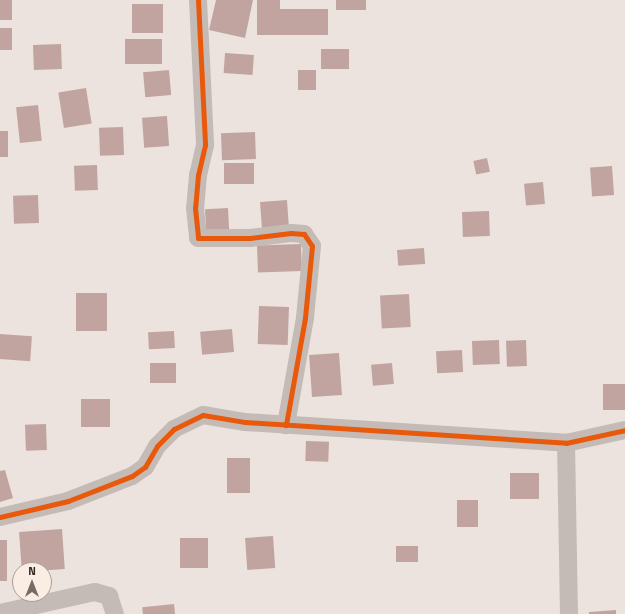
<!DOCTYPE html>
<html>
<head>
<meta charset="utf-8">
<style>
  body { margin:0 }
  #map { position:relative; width:625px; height:614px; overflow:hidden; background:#ece3de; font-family:"Titillium Web",sans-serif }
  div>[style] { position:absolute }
  .building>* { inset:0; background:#c1a49f; transform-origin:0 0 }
  .street>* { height:18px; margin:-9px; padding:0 9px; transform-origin:9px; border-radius:9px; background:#c4bbb7 }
  .cycleway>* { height:5px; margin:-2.5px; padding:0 2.5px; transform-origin:2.5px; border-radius:2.5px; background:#e8590c }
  span { translate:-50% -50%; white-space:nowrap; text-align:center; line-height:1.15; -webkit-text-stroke:3px #faede4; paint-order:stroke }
  .north { position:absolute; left:12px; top:562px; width:40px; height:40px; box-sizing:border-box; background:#faede4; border:1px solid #ab9f98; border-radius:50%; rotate:0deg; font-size:11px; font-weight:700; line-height:16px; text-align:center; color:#352926 }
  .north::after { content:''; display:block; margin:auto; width:14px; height:18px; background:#756a66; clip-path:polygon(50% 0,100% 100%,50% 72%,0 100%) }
</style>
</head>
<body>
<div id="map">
  <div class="building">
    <i style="left:0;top:0;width:12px;height:20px"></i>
    <i style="clip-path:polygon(216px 0,253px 0,245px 38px,209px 30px)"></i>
    <i style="clip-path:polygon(257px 0,280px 0,280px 9px,328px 9px,328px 35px,257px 35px)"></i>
    <i style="left:336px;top:0;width:30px;height:10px"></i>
    <i style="left:132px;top:4px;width:31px;height:29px"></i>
    <i style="left:0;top:28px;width:12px;height:22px"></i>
    <i style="left:125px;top:39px;width:37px;height:25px"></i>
    <i style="left:61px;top:44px;width:25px;height:28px;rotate:88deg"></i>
    <i style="left:349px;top:49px;width:20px;height:28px;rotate:90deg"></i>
    <i style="left:225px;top:53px;width:29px;height:20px;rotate:4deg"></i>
    <i style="left:169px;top:70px;width:25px;height:26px;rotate:85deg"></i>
    <i style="left:298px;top:70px;width:18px;height:20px"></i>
    <i style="left:86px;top:88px;width:36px;height:28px;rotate:81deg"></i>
    <i style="left:38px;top:105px;width:36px;height:22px;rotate:84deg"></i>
    <i style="left:167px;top:116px;width:30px;height:25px;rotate:86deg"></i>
    <i style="left:123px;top:127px;width:28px;height:24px;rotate:88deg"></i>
    <i style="left:0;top:131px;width:8px;height:26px"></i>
    <i style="left:255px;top:132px;width:27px;height:34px;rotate:88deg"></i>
    <i style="left:487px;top:158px;width:14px;height:14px;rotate:78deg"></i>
    <i style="left:224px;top:163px;width:30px;height:21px"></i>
    <i style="left:97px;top:165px;width:25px;height:23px;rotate:88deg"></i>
    <i style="left:612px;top:166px;width:29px;height:22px;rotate:86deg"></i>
    <i style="left:543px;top:182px;width:22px;height:19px;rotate:85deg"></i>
    <i style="left:38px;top:195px;width:28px;height:25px;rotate:88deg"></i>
    <i style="left:287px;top:200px;width:26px;height:27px;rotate:86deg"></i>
    <i style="left:228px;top:208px;width:22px;height:23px;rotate:87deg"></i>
    <i style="left:489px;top:211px;width:25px;height:27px;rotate:88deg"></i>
    <i style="left:301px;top:244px;width:27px;height:44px;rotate:88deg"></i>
    <i style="left:424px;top:248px;width:16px;height:27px;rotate:86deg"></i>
    <i style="left:76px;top:293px;width:31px;height:38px"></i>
    <i style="left:409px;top:294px;width:33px;height:29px;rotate:87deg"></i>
    <i style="left:259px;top:306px;width:30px;height:38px;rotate:2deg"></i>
    <i style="left:232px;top:329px;width:23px;height:32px;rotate:85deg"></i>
    <i style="left:174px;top:331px;width:17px;height:26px;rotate:87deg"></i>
    <i style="left:0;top:334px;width:32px;height:25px;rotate:4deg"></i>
    <i style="left:499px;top:340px;width:24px;height:27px;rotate:88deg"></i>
    <i style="left:526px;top:340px;width:26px;height:20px;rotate:88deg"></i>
    <i style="left:462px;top:350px;width:22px;height:26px;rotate:87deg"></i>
    <i style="left:339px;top:353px;width:42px;height:30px;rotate:86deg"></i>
    <i style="left:176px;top:363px;width:20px;height:26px;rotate:90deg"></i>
    <i style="left:392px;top:363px;width:21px;height:21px;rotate:85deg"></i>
    <i style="left:625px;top:384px;width:26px;height:22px;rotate:90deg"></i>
    <i style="left:81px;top:399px;width:29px;height:28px"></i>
    <i style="left:46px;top:424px;width:26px;height:21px;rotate:88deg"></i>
    <i style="left:306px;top:441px;width:23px;height:20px;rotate:2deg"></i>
    <i style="left:227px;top:458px;width:23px;height:35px"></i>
    <i style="clip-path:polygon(5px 470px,13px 498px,0 502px,0 471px)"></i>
    <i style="left:539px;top:473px;width:26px;height:29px;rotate:90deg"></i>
    <i style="left:457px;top:500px;width:21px;height:27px"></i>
    <i style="left:62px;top:529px;width:40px;height:43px;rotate:86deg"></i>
    <i style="left:273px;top:536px;width:32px;height:28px;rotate:86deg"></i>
    <i style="left:180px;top:538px;width:28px;height:30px"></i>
    <i style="left:0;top:540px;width:7px;height:41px"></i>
    <i style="left:396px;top:546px;width:22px;height:16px"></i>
    <i style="left:174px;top:604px;width:10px;height:32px;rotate:84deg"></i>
    <i style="clip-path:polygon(616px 610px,616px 614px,589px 614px,589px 612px)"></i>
  </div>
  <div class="street">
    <i style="left:198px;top:0;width:145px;rotate:87.2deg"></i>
    <i style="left:205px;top:145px;width:31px;rotate:103deg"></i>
    <i style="left:198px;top:175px;width:33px;rotate:95deg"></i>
    <i style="left:195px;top:208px;width:30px;rotate:84deg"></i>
    <i style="left:198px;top:238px;width:52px"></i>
    <i style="left:250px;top:238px;width:41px;rotate:-7deg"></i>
    <i style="left:291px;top:233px;width:13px;rotate:4deg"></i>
    <i style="left:304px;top:234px;width:14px;rotate:56deg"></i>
    <i style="left:312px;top:246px;width:72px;rotate:95.6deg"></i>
    <i style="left:305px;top:318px;width:109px;rotate:100.1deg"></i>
    <i style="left:566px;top:443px;width:171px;rotate:89deg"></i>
    <i style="left:0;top:517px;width:70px;rotate:-13.2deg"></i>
    <i style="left:68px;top:501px;width:69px;rotate:-21.3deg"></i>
    <i style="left:132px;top:476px;width:16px;rotate:-35deg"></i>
    <i style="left:145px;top:467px;width:24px;rotate:-60deg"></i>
    <i style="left:157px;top:446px;width:24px;rotate:-45deg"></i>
    <i style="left:174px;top:429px;width:32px;rotate:-26deg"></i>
    <i style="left:203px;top:415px;width:43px;rotate:9.5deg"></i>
    <i style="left:245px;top:422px;width:322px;rotate:3.7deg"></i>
    <i style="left:566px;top:443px;width:60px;rotate:-12.4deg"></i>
    <i style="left:0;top:613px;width:97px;rotate:-12.5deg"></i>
    <i style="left:95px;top:592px;width:15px;rotate:16deg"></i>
    <i style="left:109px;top:596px;width:19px;rotate:72deg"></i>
  </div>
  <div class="cycleway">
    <i style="left:198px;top:0;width:145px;rotate:87.2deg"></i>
    <i style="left:205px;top:145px;width:31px;rotate:103deg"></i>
    <i style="left:198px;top:175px;width:33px;rotate:95deg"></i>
    <i style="left:195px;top:208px;width:30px;rotate:84deg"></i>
    <i style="left:198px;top:238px;width:52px"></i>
    <i style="left:250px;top:238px;width:41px;rotate:-7deg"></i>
    <i style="left:291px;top:233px;width:13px;rotate:4deg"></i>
    <i style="left:304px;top:234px;width:14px;rotate:56deg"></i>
    <i style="left:312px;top:246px;width:72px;rotate:95.6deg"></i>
    <i style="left:305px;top:318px;width:109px;rotate:100.1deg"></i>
    <i style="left:0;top:517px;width:70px;rotate:-13.2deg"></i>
    <i style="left:68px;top:501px;width:69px;rotate:-21.3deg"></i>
    <i style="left:132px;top:476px;width:16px;rotate:-35deg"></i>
    <i style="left:145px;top:467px;width:24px;rotate:-60deg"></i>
    <i style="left:157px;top:446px;width:24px;rotate:-45deg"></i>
    <i style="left:174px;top:429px;width:32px;rotate:-26deg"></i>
    <i style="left:203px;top:415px;width:43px;rotate:9.5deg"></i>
    <i style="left:245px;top:422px;width:322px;rotate:3.7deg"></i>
    <i style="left:566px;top:443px;width:60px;rotate:-12.4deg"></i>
  </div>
  <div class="north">N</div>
</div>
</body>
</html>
